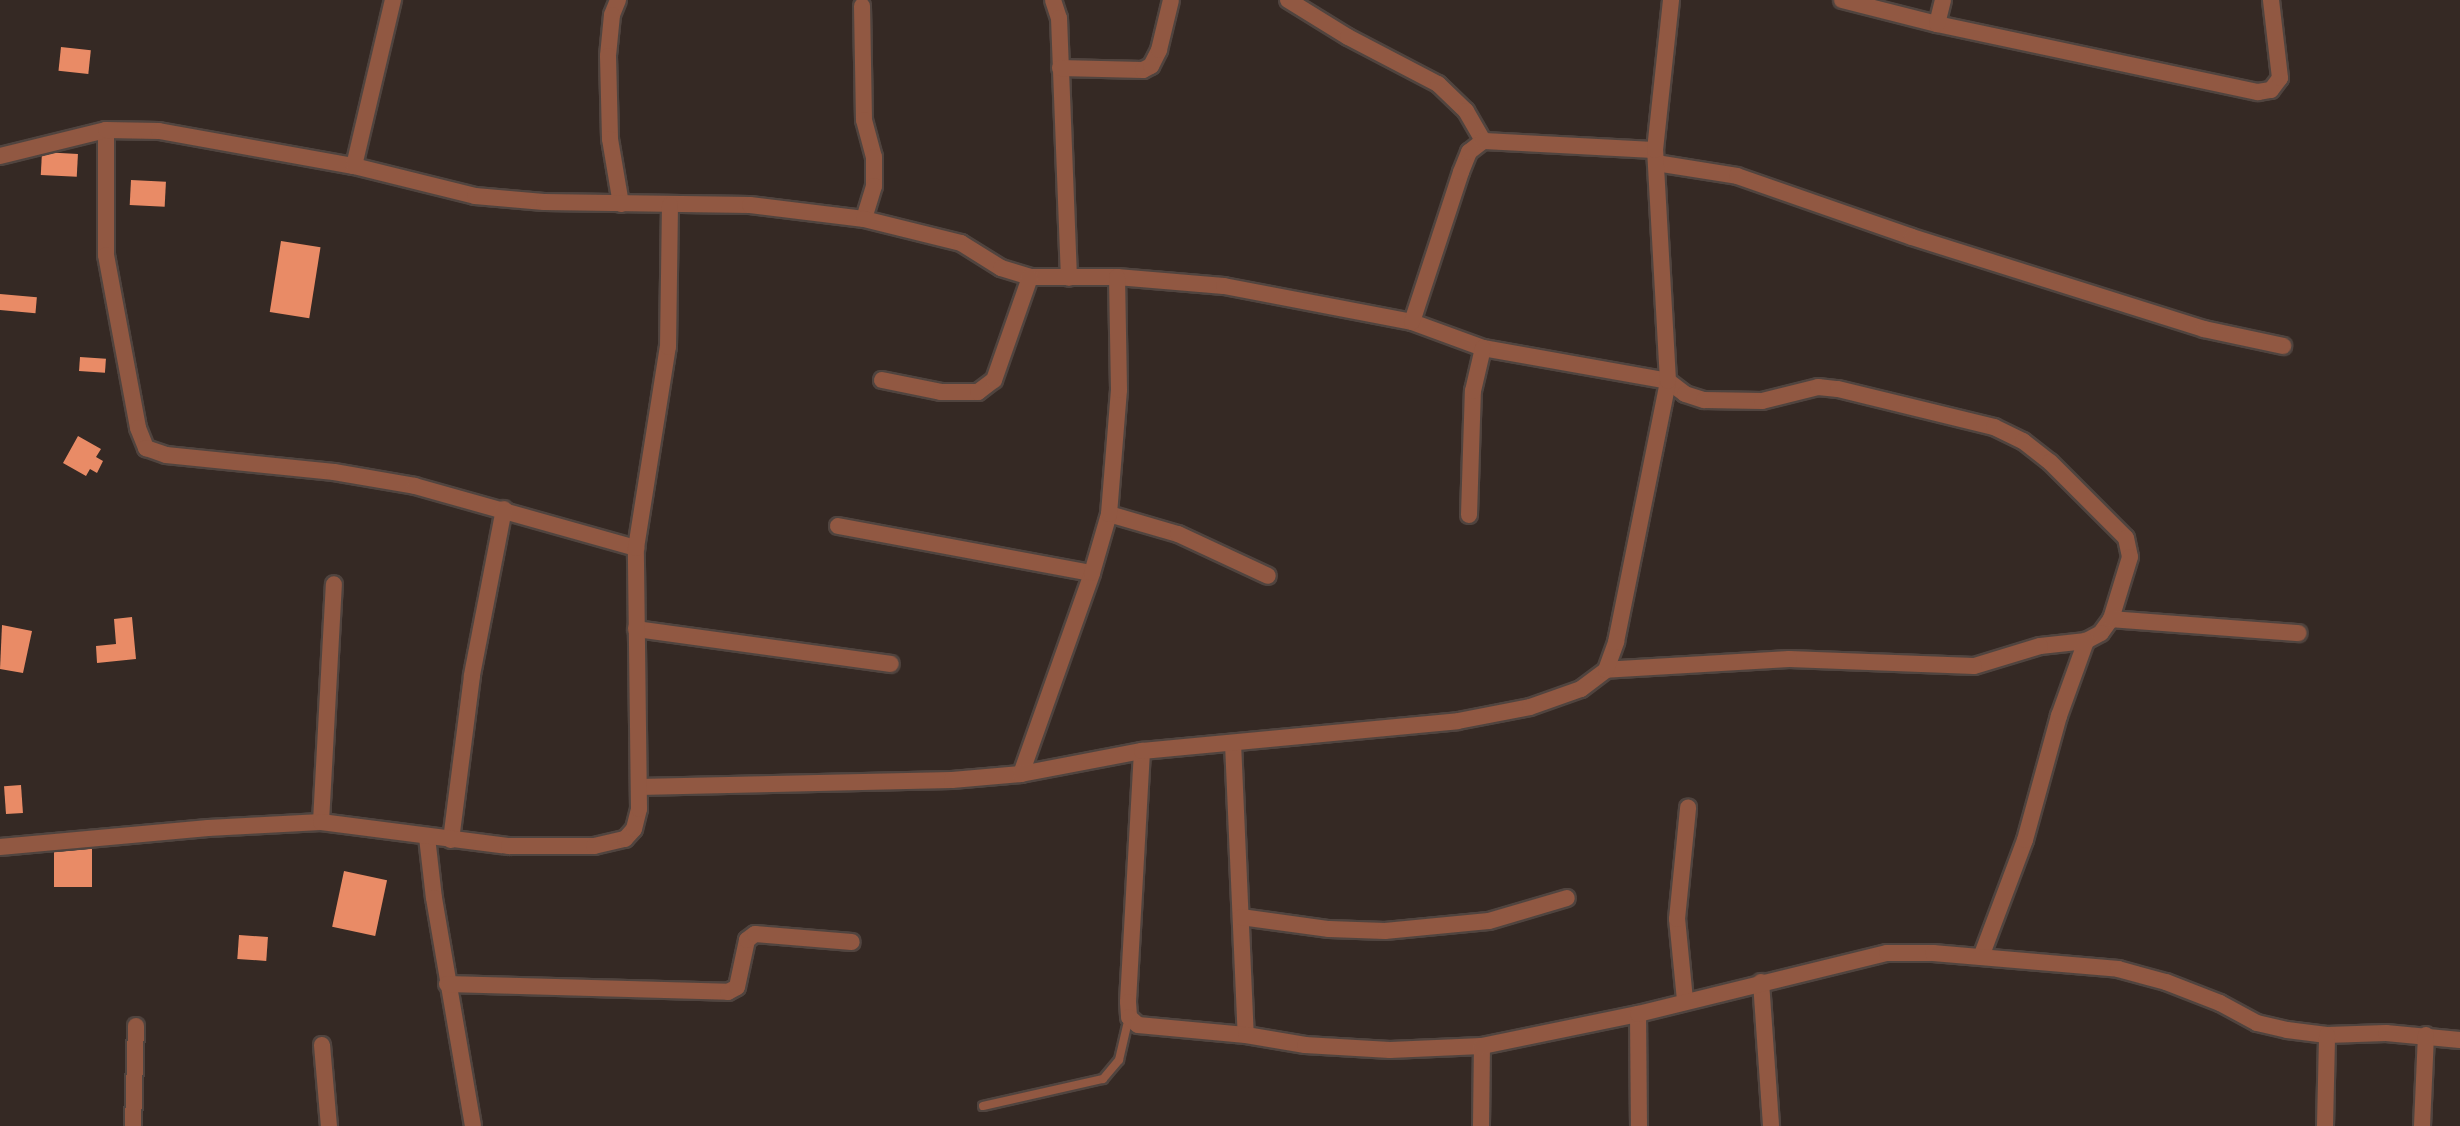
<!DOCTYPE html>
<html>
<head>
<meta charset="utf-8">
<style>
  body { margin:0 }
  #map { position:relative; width:2460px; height:1126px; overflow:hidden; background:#352924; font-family:"Exo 2",sans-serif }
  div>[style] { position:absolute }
  .building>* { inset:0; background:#e98b66; transform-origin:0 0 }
  .roads { filter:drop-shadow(2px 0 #50443f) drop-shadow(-2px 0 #50443f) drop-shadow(0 2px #50443f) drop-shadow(0 -2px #50443f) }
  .lane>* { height:8px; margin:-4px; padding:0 4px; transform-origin:4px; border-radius:4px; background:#915842 }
  .street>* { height:16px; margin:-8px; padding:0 8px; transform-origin:8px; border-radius:8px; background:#915842 }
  span { translate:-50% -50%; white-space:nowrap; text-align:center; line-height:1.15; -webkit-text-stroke:7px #352924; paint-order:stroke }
</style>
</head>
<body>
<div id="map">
  <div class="building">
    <i style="left:61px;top:47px;width:30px;height:24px;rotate:6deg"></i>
    <i style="left:42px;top:152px;width:36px;height:23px;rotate:3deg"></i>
    <i style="left:131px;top:180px;width:35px;height:25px;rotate:3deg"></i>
    <i style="left:281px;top:241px;width:40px;height:72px;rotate:9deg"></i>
    <i style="left:0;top:294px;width:37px;height:16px;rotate:5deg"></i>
    <i style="left:80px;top:357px;width:26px;height:14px;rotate:4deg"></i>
    <i style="clip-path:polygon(78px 436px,101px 449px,96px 457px,103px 461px,97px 473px,90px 469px,86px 476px,63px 463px)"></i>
    <i style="clip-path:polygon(132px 617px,136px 659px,97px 663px,96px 646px,116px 644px,114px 619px)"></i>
    <i style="clip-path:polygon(2px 625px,32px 631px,23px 673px,0 669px)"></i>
    <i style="left:21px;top:785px;width:28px;height:17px;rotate:86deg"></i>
    <i style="left:54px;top:844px;width:38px;height:43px"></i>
    <i style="left:344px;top:871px;width:44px;height:57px;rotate:12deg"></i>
    <i style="left:239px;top:935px;width:29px;height:24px;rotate:4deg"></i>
  </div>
  <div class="roads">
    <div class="lane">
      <i style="left:983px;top:1106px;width:123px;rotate:-12.7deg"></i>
      <i style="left:1103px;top:1079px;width:25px;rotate:-50deg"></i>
      <i style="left:1119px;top:1060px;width:44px;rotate:-76.9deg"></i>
    </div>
    <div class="street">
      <i style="left:618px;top:0;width:16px;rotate:112deg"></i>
      <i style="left:612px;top:15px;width:41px;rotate:95.6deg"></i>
      <i style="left:608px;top:56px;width:83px;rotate:88.6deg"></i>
      <i style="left:610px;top:139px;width:66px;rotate:80.4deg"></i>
      <i style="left:1053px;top:0;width:19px;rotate:72deg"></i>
      <i style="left:1059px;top:18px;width:260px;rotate:87.8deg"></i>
      <i style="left:1288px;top:0;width:70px;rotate:31.7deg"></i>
      <i style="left:1348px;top:37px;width:102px;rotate:27.6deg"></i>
      <i style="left:1438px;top:84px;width:39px;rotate:44deg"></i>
      <i style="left:1466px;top:111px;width:34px;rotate:60deg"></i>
      <i style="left:1842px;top:0;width:98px;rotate:14.2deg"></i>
      <i style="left:1937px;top:24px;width:328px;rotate:12deg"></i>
      <i style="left:2258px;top:92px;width:13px;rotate:-9deg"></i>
      <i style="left:2271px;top:90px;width:15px;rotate:-53deg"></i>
      <i style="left:2280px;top:78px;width:79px;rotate:-96.6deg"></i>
      <i style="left:862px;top:6px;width:114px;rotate:89deg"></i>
      <i style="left:864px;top:120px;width:38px;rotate:75deg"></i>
      <i style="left:874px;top:157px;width:29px;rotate:90deg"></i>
      <i style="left:874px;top:186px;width:34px;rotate:107deg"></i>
      <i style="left:1937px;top:24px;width:25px;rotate:-76deg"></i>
      <i style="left:1060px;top:68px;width:83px;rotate:1.4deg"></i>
      <i style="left:1143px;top:70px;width:9px;rotate:-27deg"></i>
      <i style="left:1151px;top:66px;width:18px;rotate:-63deg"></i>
      <i style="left:1159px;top:50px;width:51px;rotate:-76.5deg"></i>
      <i style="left:106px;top:130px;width:125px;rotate:90deg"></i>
      <i style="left:106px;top:255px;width:176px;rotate:79.5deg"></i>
      <i style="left:138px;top:428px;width:22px;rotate:68deg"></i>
      <i style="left:146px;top:448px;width:21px;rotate:19deg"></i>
      <i style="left:166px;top:455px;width:169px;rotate:5.8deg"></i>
      <i style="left:334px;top:472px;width:82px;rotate:9.8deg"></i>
      <i style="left:415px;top:486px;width:230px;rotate:15.7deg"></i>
      <i style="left:0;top:156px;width:109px;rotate:-13.8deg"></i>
      <i style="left:106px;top:130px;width:53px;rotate:1.1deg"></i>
      <i style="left:159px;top:131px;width:198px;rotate:10.2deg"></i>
      <i style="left:354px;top:166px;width:125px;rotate:13.9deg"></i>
      <i style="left:475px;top:196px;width:69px;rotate:5deg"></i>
      <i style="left:544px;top:202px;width:206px;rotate:0.8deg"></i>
      <i style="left:750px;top:205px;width:115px;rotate:7deg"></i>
      <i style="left:864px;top:219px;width:100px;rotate:13.9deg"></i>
      <i style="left:961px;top:243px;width:47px;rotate:32deg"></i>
      <i style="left:1001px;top:268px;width:30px;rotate:17deg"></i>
      <i style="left:1030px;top:277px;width:87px"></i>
      <i style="left:1117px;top:277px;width:107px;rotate:4.8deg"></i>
      <i style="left:1224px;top:286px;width:191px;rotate:10.8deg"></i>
      <i style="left:1412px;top:322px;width:76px;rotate:20.1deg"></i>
      <i style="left:1483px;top:348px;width:188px;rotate:10.1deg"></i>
      <i style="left:1668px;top:381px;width:21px;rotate:37deg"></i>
      <i style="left:1685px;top:394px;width:20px;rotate:18deg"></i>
      <i style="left:1704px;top:400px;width:58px;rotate:1deg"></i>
      <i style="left:1762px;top:401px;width:58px;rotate:-14deg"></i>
      <i style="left:1818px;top:387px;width:20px;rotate:6deg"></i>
      <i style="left:1838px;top:389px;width:161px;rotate:13.7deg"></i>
      <i style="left:1994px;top:427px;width:32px;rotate:26deg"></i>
      <i style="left:2023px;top:441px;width:34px;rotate:38deg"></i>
      <i style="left:2050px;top:462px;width:107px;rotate:45deg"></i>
      <i style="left:2126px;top:538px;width:19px;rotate:78deg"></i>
      <i style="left:2130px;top:557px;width:65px;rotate:107deg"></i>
      <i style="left:2111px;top:619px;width:17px;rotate:126deg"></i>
      <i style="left:2101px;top:633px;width:17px;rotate:152deg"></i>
      <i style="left:2086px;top:641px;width:46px;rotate:173.8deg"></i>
      <i style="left:2040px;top:646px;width:69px;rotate:163.1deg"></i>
      <i style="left:1974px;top:666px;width:185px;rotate:-177.8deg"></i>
      <i style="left:1789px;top:659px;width:183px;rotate:176.6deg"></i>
      <i style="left:1656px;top:163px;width:82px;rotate:9.1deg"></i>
      <i style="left:1737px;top:176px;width:185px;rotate:19.2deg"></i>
      <i style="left:1912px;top:237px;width:306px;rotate:17.5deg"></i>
      <i style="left:2204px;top:329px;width:81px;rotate:12.1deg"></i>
      <i style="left:354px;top:166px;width:171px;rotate:-76.8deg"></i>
      <i style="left:1412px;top:322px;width:158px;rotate:-71.9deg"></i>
      <i style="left:1461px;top:172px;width:22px;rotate:-68deg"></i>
      <i style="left:1469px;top:152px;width:18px;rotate:-38deg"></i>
      <i style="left:1483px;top:141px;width:172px;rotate:3deg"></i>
      <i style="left:882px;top:380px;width:60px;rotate:11.5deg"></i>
      <i style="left:941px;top:392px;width:37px"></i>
      <i style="left:978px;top:392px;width:20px;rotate:-37deg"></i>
      <i style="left:994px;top:380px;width:109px;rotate:-70.7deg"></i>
      <i style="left:1109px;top:514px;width:72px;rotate:16.2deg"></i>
      <i style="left:1178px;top:534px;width:99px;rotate:25deg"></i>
      <i style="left:1469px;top:515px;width:124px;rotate:-88.2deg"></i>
      <i style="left:1473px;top:391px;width:44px;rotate:-76.9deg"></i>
      <i style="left:838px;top:526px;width:258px;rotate:10.5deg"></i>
      <i style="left:2111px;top:619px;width:188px;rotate:4.3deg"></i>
      <i style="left:636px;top:629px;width:257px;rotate:7.8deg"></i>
      <i style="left:1233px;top:743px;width:292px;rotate:87.5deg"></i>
      <i style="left:1142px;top:751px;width:251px;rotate:93.2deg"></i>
      <i style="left:1128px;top:1002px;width:15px;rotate:86deg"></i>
      <i style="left:1129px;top:1017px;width:12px;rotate:42deg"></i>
      <i style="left:1138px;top:1025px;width:108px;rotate:5.3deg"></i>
      <i style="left:1246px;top:1035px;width:60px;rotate:9.6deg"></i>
      <i style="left:1305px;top:1045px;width:85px;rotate:3.4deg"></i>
      <i style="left:1390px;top:1050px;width:92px;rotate:-2.5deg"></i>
      <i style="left:1021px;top:774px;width:213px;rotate:-70.5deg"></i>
      <i style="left:1092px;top:573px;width:61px;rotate:-73.9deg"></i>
      <i style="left:1109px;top:514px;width:124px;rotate:-85.4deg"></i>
      <i style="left:1119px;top:390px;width:113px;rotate:-91deg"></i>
      <i style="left:639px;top:787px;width:313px;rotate:-1.3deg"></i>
      <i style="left:952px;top:780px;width:69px;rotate:-5deg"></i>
      <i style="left:1021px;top:774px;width:123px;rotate:-10.8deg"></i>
      <i style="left:1142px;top:751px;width:317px;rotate:-5.4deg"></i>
      <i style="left:1458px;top:721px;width:73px;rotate:-11deg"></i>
      <i style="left:1530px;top:707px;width:54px;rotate:-19.4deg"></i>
      <i style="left:1581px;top:689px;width:31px;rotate:-37deg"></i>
      <i style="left:1606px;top:670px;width:30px;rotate:-70deg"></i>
      <i style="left:1616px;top:642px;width:266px;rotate:-78.7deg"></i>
      <i style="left:1668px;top:381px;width:231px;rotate:-93.2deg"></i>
      <i style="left:1655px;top:150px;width:151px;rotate:-83.9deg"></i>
      <i style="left:321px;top:822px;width:238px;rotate:-86.9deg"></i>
      <i style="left:427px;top:837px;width:61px;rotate:83.5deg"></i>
      <i style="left:434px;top:898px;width:231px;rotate:80.3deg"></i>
      <i style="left:451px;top:840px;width:166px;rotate:-82.7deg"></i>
      <i style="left:472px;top:675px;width:169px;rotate:-79.1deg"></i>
      <i style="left:0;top:847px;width:209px;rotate:-5.2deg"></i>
      <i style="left:208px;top:828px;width:113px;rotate:-3deg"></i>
      <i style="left:321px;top:822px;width:190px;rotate:7.3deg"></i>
      <i style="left:509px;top:846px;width:85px"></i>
      <i style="left:594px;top:846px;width:32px;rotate:-13deg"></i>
      <i style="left:625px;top:839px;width:13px;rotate:-48deg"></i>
      <i style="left:634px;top:829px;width:21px;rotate:-76deg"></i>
      <i style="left:639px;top:809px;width:261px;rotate:-90.7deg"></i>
      <i style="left:636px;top:548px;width:204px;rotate:-81deg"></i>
      <i style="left:668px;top:347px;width:142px;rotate:-89.2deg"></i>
      <i style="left:1241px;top:917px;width:89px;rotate:7.8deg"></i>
      <i style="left:1329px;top:929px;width:56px;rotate:2deg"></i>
      <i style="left:1385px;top:931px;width:104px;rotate:-5.5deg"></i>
      <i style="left:1489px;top:921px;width:81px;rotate:-16.4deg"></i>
      <i style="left:1981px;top:957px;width:125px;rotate:-69.4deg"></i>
      <i style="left:2025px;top:840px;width:129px;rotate:-74.7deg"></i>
      <i style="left:2059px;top:716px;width:80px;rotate:-70.2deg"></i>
      <i style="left:1761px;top:982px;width:144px;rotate:86deg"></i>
      <i style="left:447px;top:984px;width:281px;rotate:1.6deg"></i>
      <i style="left:728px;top:992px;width:10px;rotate:-29deg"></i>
      <i style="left:737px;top:987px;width:48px;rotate:-78deg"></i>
      <i style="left:747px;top:940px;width:10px;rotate:-37deg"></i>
      <i style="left:755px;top:934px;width:97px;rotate:4.7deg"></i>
      <i style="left:1685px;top:1000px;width:81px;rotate:-95.6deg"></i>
      <i style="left:1677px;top:919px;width:112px;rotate:-84.3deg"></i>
      <i style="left:1638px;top:1014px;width:112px;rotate:89.5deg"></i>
      <i style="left:322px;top:1045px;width:81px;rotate:85.1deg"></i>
      <i style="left:133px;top:1126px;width:100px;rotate:-88.3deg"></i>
      <i style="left:1481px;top:1126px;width:80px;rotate:-89.3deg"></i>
      <i style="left:1482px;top:1046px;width:159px;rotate:-11.6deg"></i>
      <i style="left:1638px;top:1014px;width:256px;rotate:-13.8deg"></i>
      <i style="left:1887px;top:953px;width:46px"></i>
      <i style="left:1933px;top:953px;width:186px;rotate:4.9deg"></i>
      <i style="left:2118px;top:969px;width:50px;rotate:15.2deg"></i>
      <i style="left:2166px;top:982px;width:58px;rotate:21.3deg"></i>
      <i style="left:2220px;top:1003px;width:42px;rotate:28.4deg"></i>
      <i style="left:2257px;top:1023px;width:31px;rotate:13deg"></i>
      <i style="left:2287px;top:1030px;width:40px;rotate:7.1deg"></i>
      <i style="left:2327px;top:1035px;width:59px;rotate:-1.9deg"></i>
      <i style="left:2386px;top:1033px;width:74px;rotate:5.4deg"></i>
      <i style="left:2325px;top:1126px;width:91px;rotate:-88.7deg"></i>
      <i style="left:2422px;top:1126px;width:91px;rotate:-87.5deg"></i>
    </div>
  </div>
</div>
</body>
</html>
